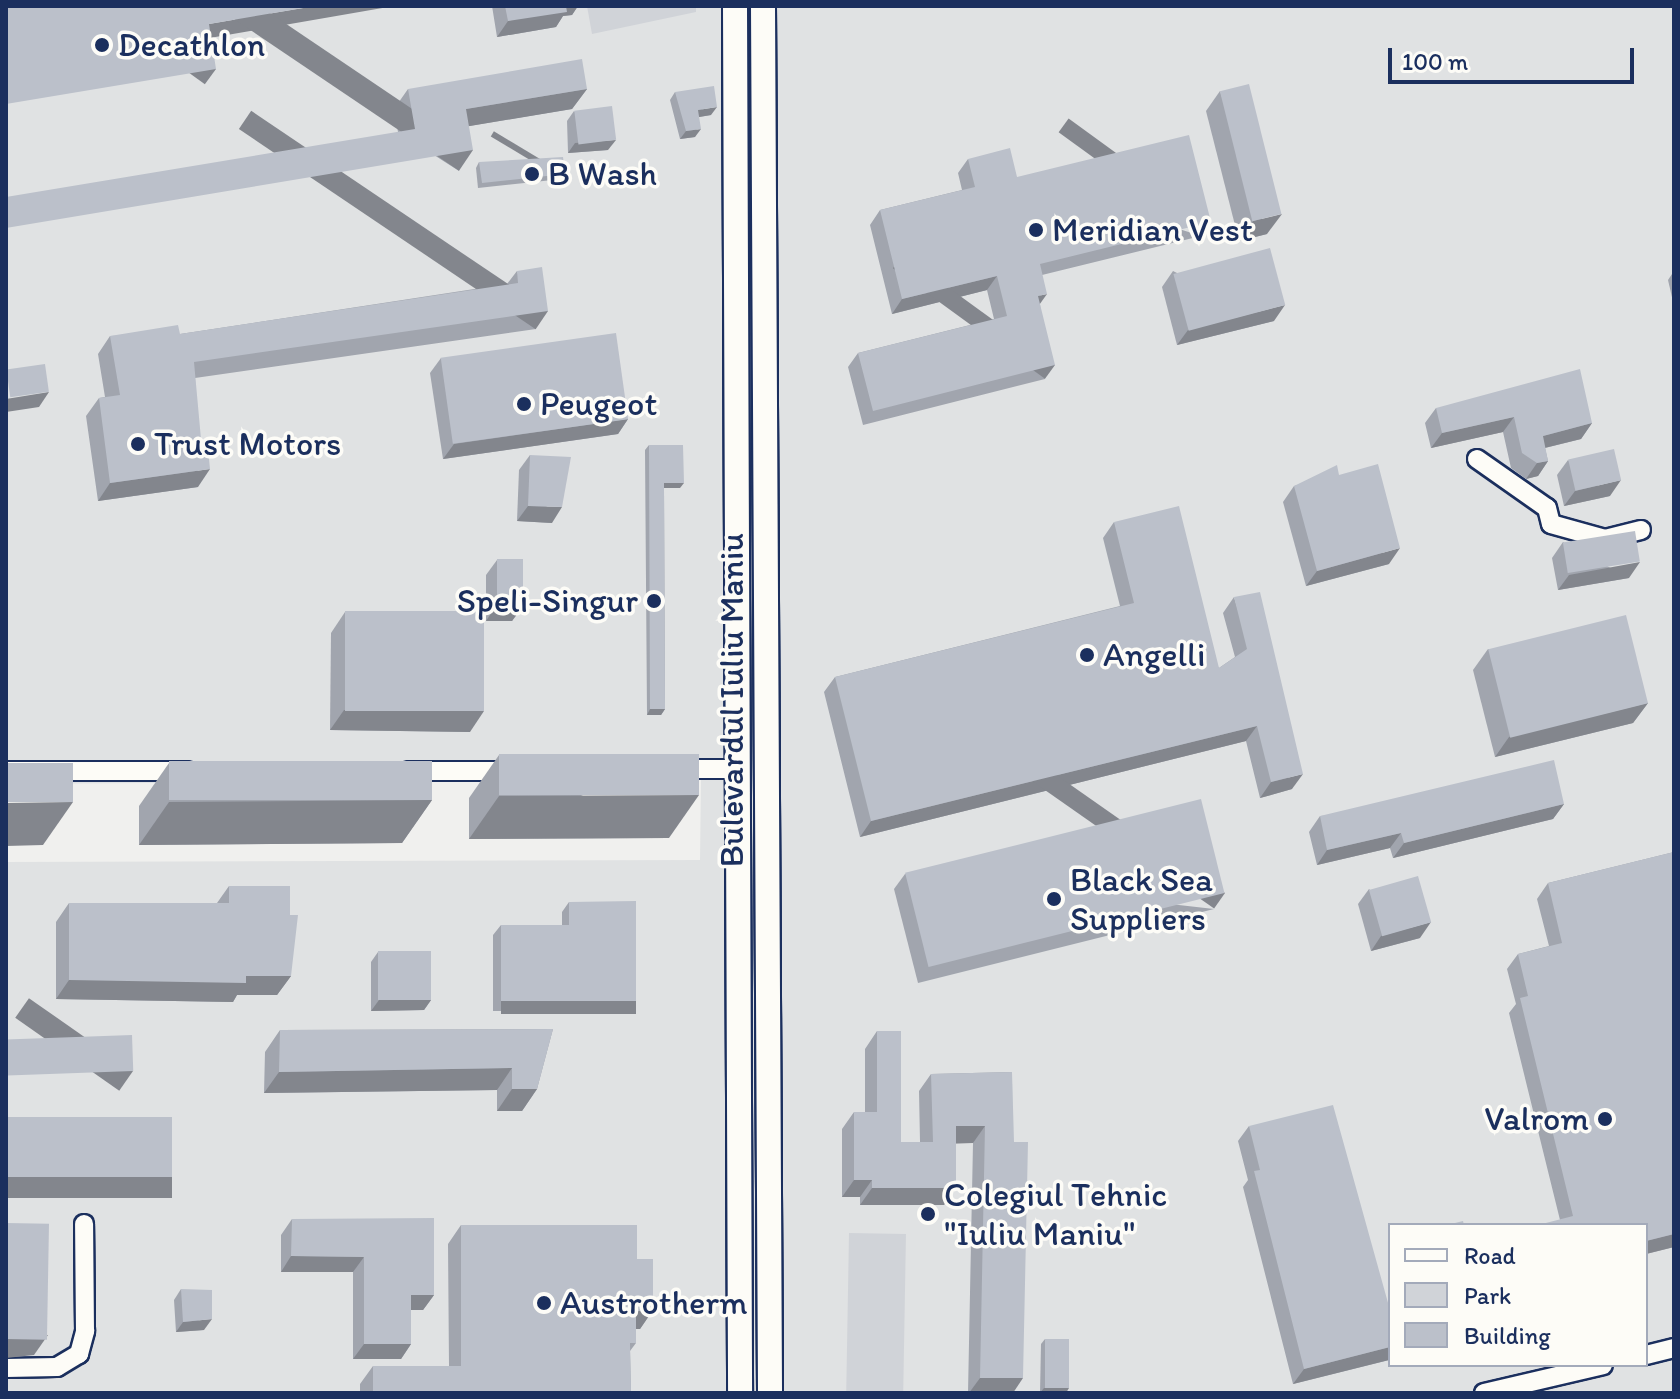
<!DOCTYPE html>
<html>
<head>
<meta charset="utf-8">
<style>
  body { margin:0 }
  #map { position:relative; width:1680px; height:1399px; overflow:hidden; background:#f0f0ee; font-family:Itim,sans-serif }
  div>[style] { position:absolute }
  .built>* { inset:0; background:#e0e2e3 }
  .green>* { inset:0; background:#d0d3d8; transform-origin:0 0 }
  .roads { filter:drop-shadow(2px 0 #1b2f5e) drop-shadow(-2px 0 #1b2f5e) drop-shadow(0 2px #1b2f5e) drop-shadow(0 -2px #1b2f5e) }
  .minor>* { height:18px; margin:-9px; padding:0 9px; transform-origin:9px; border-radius:9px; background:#fdfcf7 }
  .major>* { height:24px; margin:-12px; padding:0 12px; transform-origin:12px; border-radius:12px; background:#fdfcf7 }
  .wall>* { inset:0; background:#a1a5ae }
  .shaded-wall>* { inset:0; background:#83868d; transform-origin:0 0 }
  .building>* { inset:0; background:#bbc0ca; transform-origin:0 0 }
  .dots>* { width:22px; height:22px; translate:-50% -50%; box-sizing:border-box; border:4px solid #fdfcf7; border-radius:50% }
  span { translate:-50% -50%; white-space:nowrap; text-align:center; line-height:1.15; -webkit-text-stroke:7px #fdfcf7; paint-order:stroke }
  .poi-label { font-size:34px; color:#1b2f5e }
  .left { translate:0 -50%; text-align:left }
  .right { translate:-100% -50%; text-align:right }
  .street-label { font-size:34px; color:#1b2f5e }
  .frame { position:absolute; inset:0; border:8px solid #1b2f5e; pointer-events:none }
  .legend { position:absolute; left:1388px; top:1223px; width:260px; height:144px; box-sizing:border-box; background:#fdfcf7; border:2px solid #a3aaba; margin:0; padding:10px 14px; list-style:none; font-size:24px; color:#1b2f5e }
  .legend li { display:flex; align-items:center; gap:16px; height:40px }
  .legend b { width:40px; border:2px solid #a3aaba }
  .scale { position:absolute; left:1388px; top:48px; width:246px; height:36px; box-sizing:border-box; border:4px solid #1b2f5e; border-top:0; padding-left:10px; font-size:24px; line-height:28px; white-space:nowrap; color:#1b2f5e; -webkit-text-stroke:6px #fdfcf7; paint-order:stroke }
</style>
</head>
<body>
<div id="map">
  <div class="built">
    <i style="clip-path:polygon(evenodd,6px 6px,1674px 6px,1674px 1393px,6px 1393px,6px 862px,700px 860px,701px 779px,6px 784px,6px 6px,1390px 1225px,1646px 1225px,1646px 1365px,1390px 1365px,1390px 1225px)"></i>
  </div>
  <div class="green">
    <i style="clip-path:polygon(587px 6px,696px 6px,696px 12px,592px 34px)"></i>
    <i style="left:849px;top:1233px;width:57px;height:160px;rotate:1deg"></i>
  </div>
  <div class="roads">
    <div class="minor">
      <i style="left:1477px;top:459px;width:85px;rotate:35deg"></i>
      <i style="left:1547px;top:508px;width:16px;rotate:76deg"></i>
      <i style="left:1551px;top:524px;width:56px;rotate:15.5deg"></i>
      <i style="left:1605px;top:539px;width:37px;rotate:-14deg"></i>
      <i style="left:677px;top:769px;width:61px"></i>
      <i style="left:6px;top:771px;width:181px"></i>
      <i style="left:409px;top:771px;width:102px"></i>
      <i style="left:1646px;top:1355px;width:29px;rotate:-14deg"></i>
      <i style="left:6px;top:1368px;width:51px;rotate:-1.1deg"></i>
      <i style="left:57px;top:1367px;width:26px;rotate:-31deg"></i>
      <i style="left:79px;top:1354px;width:24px;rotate:-75deg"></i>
      <i style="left:85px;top:1331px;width:107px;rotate:-90.5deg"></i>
      <i style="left:1484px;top:1393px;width:122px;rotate:-13.2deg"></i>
    </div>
    <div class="major">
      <i style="left:735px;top:6px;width:1387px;rotate:89.79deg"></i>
      <i style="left:763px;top:6px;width:1387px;rotate:89.71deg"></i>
    </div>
  </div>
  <div class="wall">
    <i style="clip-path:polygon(492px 6px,578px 6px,572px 15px,563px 16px,556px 27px,497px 37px)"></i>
    <i style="clip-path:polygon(408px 89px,587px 89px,572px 109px,469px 126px,459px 171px,398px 132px,394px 109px)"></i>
    <i style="clip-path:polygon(1220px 91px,1267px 234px,1239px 241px,1206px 111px)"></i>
    <i style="clip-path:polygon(675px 92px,711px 115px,699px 117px,695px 137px,680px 139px,670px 100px)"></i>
    <i style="clip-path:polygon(574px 111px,608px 150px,568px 153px,567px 121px)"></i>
    <i style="clip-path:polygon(968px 159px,1017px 177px,1201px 236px,1042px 275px,1040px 304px,1045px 379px,863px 425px,848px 367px,858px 353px,994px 319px,987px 290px,892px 314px,870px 225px,880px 210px,962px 190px,958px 173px)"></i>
    <i style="clip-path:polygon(479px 162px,562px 179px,478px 188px,476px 168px)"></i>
    <i style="clip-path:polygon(517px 271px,536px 329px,195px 378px,198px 487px,98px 501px,86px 416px,99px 398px,105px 397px,98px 354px,110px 336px,180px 334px,507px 284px)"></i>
    <i style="clip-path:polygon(1173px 271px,1274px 321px,1177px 345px,1162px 287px)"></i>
    <i style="clip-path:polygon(1674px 271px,1674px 306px,1668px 280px)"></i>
    <i style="clip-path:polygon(441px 358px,628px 419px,618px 434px,443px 459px,430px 373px)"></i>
    <i style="clip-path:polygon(1436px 408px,1592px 423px,1581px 439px,1545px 448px,1548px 461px,1538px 476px,1526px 479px,1511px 468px,1503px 432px,1431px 448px,1425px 423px)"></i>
    <i style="clip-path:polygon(649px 445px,680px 488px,664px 488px,665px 709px,661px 715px,647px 715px,645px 450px)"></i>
    <i style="clip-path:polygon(530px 455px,552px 523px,517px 521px,519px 470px)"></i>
    <i style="clip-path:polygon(1568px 460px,1610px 496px,1564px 506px,1557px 475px)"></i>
    <i style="clip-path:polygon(1339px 475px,1389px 564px,1306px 586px,1283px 502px,1294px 486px)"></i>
    <i style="clip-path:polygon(1114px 522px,1219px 668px,1235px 657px,1223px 613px,1234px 597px,1292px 789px,1260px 798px,1246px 741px,860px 837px,824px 692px,835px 677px,1120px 606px,1103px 538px)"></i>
    <i style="clip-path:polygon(1563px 542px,1629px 578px,1558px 590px,1552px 558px)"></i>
    <i style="clip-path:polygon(497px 560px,523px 606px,512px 621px,486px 621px,486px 575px)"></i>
    <i style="clip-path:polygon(345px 612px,470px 732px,330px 730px,331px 633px)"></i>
    <i style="clip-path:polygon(1488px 649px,1648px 703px,1633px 723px,1495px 757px,1473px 670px)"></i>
    <i style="clip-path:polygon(499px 755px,669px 838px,469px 839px,469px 798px)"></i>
    <i style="clip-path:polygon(169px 763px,432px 800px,402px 843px,139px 845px,139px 806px)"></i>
    <i style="clip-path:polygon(1564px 804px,1553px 819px,1393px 858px,1390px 848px,1317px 865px,1309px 832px,1320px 816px)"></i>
    <i style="clip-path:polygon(1674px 852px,1674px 1247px,1646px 1254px,1646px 1225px,1560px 1220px,1509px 1013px,1516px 1004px,1507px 969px,1518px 954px,1549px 946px,1537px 899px,1548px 883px)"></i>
    <i style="clip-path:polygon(905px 874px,1214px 909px,918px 983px,894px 889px)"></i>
    <i style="clip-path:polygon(229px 886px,291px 976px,277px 995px,237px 995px,233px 1002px,56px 999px,56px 922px,69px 903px,217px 903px)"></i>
    <i style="clip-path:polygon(1369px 889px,1420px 938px,1371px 951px,1358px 904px)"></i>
    <i style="clip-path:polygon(569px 902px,636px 1001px,629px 1011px,493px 1011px,493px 935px,501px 925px,562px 925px,562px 912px)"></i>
    <i style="clip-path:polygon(378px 952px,431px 1000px,424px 1010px,371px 1011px,371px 962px)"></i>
    <i style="clip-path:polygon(553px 1029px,537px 1089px,522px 1111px,497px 1111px,497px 1090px,264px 1093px,265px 1052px,280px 1030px)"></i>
    <i style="clip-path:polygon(877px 1031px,901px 1142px,920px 1142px,919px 1091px,931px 1074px,1012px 1072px,1013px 1393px,968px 1393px,973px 1143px,956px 1143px,956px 1188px,944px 1205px,860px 1205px,860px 1197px,842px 1197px,842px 1129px,854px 1112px,865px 1112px,865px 1049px)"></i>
    <i style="clip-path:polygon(1249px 1126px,1390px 1310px,1390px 1358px,1389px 1360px,1293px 1384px,1243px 1187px,1248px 1180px,1238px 1141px)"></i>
    <i style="clip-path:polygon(292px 1219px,434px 1295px,423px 1310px,411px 1310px,411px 1344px,401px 1359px,353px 1359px,353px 1272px,281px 1272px,281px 1235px)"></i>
    <i style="clip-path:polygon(461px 1225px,637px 1259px,653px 1310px,640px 1329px,636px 1329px,636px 1343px,630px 1351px,631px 1393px,360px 1393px,360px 1384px,373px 1366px,449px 1366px,448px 1244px)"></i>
    <i style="clip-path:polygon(181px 1289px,204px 1330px,176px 1332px,174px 1300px)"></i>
    <i style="clip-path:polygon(1045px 1339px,1069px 1388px,1040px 1393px,1041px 1344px)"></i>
  </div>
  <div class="shaded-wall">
    <i style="clip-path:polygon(315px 6px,394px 6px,198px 40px,209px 24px)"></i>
    <i style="clip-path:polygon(563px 6px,578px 6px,572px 15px,563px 16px,556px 27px,497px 37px,508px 21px)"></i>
    <i style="left:216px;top:69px;width:19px;height:213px;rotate:126deg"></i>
    <i style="clip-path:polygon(587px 89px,572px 109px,452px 129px,466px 109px)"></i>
    <i style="clip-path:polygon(717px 107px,711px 115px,693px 118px,698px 110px)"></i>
    <i style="clip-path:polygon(701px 129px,695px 137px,680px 139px,686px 131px)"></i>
    <i style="clip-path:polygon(616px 140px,608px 150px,568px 153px,575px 143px)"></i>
    <i style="left:473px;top:150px;width:25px;height:473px;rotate:124deg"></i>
    <i style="left:565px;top:174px;width:6px;height:83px;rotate:121deg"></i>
    <i style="clip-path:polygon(1282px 214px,1267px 234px,1239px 241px,1253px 221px)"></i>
    <i style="left:1211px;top:222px;width:17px;height:176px;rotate:126deg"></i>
    <i style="clip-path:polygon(997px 276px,987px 290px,892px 314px,902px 299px)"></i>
    <i style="clip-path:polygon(1047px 294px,1037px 308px,1038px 296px)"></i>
    <i style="clip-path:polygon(1285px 305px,1274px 321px,1177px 345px,1188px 330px)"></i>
    <i style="left:548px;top:311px;width:22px;height:358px;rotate:124deg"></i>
    <i style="left:1055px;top:365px;width:17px;height:188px;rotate:126deg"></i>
    <i style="clip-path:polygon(49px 392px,39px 407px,6px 412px,6px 399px)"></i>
    <i style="clip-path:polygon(1514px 417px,1503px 432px,1431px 448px,1442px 433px)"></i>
    <i style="clip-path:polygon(628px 419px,618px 434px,443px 459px,454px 444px)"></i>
    <i style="clip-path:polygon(1592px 423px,1581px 439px,1532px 451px,1543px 436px)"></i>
    <i style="clip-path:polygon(1548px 461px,1538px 476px,1526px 479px,1537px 463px)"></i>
    <i style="clip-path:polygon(210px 469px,198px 487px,98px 501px,110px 483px)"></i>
    <i style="clip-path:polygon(1621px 480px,1610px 496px,1564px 506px,1575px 491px)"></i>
    <i style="clip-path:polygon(664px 483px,684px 483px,680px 488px,660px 488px)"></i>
    <i style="clip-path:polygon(528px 506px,562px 507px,552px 523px,517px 521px)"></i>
    <i style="clip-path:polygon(1400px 548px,1389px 564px,1306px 586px,1317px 571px)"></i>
    <i style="clip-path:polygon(1640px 562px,1629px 578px,1558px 590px,1569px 575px)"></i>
    <i style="clip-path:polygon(496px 606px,523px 606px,512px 621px,486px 621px)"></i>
    <i style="clip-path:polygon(1648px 703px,1633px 723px,1495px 757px,1509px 737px)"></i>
    <i style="clip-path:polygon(650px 709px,665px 709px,661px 715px,647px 715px)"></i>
    <i style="clip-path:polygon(344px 710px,484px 711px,470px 732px,330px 730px)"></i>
    <i style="clip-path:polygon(1257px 726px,1246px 741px,860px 837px,871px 821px)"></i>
    <i style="clip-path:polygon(1303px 774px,1292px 789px,1260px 798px,1271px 782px)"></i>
    <i style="clip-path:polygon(699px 795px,669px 838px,469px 839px,499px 796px)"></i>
    <i style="clip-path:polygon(432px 800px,402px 843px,139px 845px,169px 802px)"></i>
    <i style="clip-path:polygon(73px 802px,43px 845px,6px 846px,6px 803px)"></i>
    <i style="clip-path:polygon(1564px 804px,1553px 819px,1393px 858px,1404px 843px)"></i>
    <i style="clip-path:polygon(1401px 833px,1390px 848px,1317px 865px,1327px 850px)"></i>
    <i style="left:1225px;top:893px;width:19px;height:305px;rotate:125deg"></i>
    <i style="clip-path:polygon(1431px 922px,1420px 938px,1371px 951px,1381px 936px)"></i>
    <i style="clip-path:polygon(246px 976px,291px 976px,277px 995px,237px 995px,233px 1002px,56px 999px,69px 980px)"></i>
    <i style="clip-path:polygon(379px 1000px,431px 1000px,424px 1010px,371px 1011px)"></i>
    <i style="left:501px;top:1001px;width:135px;height:13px"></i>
    <i style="clip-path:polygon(512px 1068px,497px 1090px,264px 1093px,279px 1072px)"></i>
    <i style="left:133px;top:1071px;width:24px;height:127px;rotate:125deg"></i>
    <i style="clip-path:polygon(512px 1089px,537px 1089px,522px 1111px,497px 1111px)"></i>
    <i style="clip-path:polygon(956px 1126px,985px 1126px,973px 1143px,944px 1144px)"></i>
    <i style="left:6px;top:1177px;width:166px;height:21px"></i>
    <i style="clip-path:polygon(854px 1180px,872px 1180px,860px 1197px,842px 1197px)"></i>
    <i style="clip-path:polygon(872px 1188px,956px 1188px,944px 1205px,860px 1205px)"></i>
    <i style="clip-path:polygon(1674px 1234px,1674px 1247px,1646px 1254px,1646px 1241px)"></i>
    <i style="clip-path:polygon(291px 1256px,364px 1257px,353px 1272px,281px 1272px)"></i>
    <i style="clip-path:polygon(411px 1295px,434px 1295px,423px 1310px,401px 1310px)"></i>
    <i style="clip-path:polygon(653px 1310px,640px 1329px,623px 1329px,636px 1311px)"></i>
    <i style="clip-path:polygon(212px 1319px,204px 1330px,176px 1332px,183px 1322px)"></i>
    <i style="clip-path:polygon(48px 1335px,34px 1355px,6px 1358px,6px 1339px)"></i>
    <i style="clip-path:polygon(364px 1344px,411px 1344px,401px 1359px,353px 1359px)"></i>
    <i style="clip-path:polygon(1390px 1347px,1390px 1358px,1389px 1360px,1293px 1384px,1304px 1369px)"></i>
    <i style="clip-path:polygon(980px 1378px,1023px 1378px,1013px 1393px,969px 1393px)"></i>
    <i style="clip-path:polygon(1044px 1388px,1069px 1388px,1066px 1393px,1040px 1393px)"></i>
  </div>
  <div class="building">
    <i style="clip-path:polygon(6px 6px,315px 6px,209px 24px,216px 69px,6px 104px)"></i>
    <i style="clip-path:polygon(505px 6px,566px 6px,567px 12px,508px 21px)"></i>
    <i style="clip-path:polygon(582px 59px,587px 89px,466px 109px,473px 150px,6px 228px,6px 197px,415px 129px,408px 89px)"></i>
    <i style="left:1249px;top:84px;width:134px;height:30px;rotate:76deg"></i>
    <i style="clip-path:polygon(714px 86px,717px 107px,698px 110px,701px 129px,686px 131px,675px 92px)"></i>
    <i style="left:612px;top:106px;width:34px;height:38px;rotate:83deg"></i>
    <i style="clip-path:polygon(1189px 135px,1211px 222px,1040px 264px,1047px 294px,1038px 296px,1055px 365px,873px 411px,858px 353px,1007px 316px,997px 276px,902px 299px,880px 210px,975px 187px,968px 159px,1010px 148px,1017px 177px)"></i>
    <i style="clip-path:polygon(563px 157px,565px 174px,482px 183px,479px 162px)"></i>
    <i style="left:1270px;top:248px;width:59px;height:100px;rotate:75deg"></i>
    <i style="clip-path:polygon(542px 267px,548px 311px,194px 362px,202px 450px,208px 449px,210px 469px,110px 483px,99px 398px,120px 395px,110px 336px,178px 325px,180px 334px,518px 283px,517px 271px)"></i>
    <i style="left:616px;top:333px;width:87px;height:177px;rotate:82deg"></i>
    <i style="left:45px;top:364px;width:28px;height:39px;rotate:82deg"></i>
    <i style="clip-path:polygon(1580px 369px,1592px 423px,1543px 436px,1548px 461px,1537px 463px,1522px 453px,1514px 417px,1442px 433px,1436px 408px)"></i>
    <i style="clip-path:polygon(649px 445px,683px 445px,684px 483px,664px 483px,665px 709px,650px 709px)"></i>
    <i style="left:1614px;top:449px;width:32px;height:47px;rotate:77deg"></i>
    <i style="clip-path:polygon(530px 455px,571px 457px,562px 507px,528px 506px)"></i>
    <i style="clip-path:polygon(1378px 464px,1400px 548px,1317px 571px,1294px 486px,1337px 465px,1339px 475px)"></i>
    <i style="clip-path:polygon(1179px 506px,1219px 668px,1247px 649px,1234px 597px,1260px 592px,1303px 774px,1271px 782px,1257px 726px,871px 821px,835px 677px,1134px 603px,1114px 522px)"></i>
    <i style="left:1635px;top:531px;width:31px;height:73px;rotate:81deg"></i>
    <i style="left:523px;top:559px;width:47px;height:26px;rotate:90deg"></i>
    <i style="left:484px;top:611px;width:100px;height:139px;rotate:90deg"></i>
    <i style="left:1626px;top:615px;width:91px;height:142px;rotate:76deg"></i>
    <i style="left:699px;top:754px;width:41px;height:200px;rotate:90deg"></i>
    <i style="clip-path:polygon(1554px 760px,1564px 804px,1404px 843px,1401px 833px,1327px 850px,1320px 816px)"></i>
    <i style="left:432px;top:761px;width:39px;height:263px;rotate:90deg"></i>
    <i style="left:73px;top:763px;width:39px;height:67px;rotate:90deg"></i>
    <i style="left:1201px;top:799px;width:97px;height:305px;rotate:76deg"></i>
    <i style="clip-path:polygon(1674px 852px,1674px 1234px,1646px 1241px,1646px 1225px,1538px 1225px,1573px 1216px,1520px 998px,1528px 996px,1518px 954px,1562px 943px,1548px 883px)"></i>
    <i style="left:1418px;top:876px;width:48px;height:51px;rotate:74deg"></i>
    <i style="clip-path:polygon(229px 886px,290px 886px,290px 915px,298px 915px,291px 976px,246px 976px,246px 983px,69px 980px,69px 903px,229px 903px)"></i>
    <i style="clip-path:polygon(636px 901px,636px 1001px,501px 1001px,501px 925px,569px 925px,569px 902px)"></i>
    <i style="left:431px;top:951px;width:49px;height:53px;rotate:90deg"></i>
    <i style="clip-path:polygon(553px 1029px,537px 1089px,512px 1089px,512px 1068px,279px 1072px,280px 1030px)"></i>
    <i style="clip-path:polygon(877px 1031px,901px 1031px,901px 1142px,933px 1142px,931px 1074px,1012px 1072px,1014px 1142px,1028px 1142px,1023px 1378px,980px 1378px,985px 1126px,956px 1126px,956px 1188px,872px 1188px,872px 1180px,854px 1180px,854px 1112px,877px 1112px)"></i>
    <i style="left:132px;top:1035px;width:36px;height:126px;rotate:88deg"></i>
    <i style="clip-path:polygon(1333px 1105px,1390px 1310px,1390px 1347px,1304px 1369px,1254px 1171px,1260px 1170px,1249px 1126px)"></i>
    <i style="left:6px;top:1117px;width:166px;height:60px"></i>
    <i style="clip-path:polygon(434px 1218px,434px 1295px,411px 1295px,411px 1344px,364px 1344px,364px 1257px,291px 1256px,292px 1219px)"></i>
    <i style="clip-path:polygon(1463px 1221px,1464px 1225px,1447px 1225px)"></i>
    <i style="left:6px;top:1223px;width:43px;height:116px;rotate:1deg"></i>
    <i style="clip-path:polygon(461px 1225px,637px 1225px,637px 1259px,653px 1259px,653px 1310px,636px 1311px,636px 1343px,630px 1343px,631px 1393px,373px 1393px,373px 1366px,461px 1366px)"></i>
    <i style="clip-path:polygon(181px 1289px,212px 1290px,212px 1319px,183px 1322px)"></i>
    <i style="left:1045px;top:1339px;width:24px;height:49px"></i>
  </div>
  <div class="dots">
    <i style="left:102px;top:45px;background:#1b2f5e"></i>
    <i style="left:532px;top:174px;background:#1b2f5e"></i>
    <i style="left:1036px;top:230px;background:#1b2f5e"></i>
    <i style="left:524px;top:404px;background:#1b2f5e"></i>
    <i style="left:138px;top:444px;background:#1b2f5e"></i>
    <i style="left:654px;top:601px;background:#1b2f5e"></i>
    <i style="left:1087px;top:655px;background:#1b2f5e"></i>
    <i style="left:1054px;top:899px;background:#1b2f5e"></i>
    <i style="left:1605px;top:1119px;background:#1b2f5e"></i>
    <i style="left:928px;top:1214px;background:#1b2f5e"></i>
    <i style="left:544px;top:1303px;background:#1b2f5e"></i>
  </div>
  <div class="poi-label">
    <span class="left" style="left:118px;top:45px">Decathlon</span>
    <span class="left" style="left:548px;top:174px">B Wash</span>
    <span class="left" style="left:1052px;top:230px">Meridian Vest</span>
    <span class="left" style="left:540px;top:404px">Peugeot</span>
    <span class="left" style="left:154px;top:444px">Trust Motors</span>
    <span class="right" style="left:638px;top:601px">Speli-Singur</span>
    <span class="left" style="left:1103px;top:655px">Angelli</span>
    <span class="left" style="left:1070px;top:899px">Black Sea<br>Suppliers</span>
    <span class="right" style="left:1589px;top:1119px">Valrom</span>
    <span class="left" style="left:944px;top:1214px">Colegiul Tehnic<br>"Iuliu Maniu"</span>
    <span class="left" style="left:560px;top:1303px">Austrotherm</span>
  </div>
  <div class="street-label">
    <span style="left:732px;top:700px;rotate:-90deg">Bulevardul Iuliu Maniu</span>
  </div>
  <div class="frame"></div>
  <ul class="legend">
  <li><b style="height:10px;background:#fdfcf7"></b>Road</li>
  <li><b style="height:22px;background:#d0d3d8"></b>Park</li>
  <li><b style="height:22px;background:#bbc0ca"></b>Building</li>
  </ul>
  <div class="scale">100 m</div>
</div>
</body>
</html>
